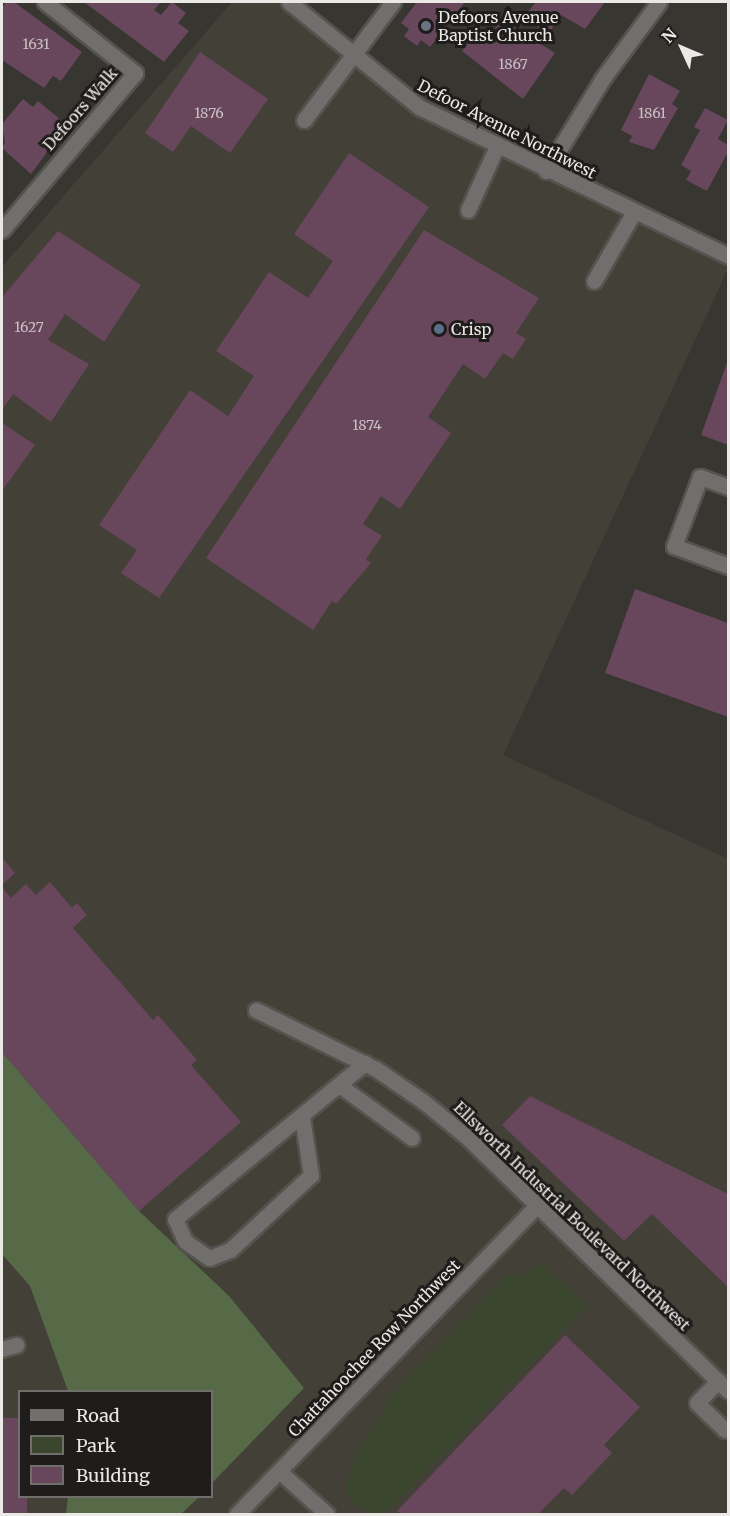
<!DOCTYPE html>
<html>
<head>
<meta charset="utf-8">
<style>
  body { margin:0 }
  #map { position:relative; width:730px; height:1516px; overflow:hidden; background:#373631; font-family:Merriweather,serif }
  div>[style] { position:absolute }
  .built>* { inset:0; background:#434037 }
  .green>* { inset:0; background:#3a472e }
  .forest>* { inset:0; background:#576a47 }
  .building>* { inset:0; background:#68465c }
  .roads { filter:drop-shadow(2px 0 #54534e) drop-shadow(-2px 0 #54534e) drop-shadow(0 2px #54534e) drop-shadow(0 -2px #54534e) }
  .minor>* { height:15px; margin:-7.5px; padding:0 7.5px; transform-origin:7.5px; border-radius:7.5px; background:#716f6d }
  .dots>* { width:16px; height:16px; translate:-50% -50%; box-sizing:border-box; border:3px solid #1e1d1b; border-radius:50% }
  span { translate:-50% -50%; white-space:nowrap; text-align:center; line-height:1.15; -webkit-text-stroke:6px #1e1d1b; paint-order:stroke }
  .number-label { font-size:14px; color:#cac0c4 }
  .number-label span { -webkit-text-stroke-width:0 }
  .poi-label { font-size:16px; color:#eae9e6 }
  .left { translate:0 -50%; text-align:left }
  .street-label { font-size:16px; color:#eae9e6 }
  .frame { position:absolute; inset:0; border:3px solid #eae9e6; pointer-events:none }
  .legend { position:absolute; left:18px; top:1390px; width:195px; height:108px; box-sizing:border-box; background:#1e1d1b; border:2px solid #706f6c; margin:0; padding:8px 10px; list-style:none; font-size:18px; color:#eae9e6 }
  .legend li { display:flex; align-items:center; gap:12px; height:30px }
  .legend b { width:30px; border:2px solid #706f6c }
  .north { position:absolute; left:652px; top:18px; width:60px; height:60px; -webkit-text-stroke:4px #1e1d1b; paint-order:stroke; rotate:314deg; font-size:16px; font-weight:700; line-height:24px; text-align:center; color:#eae9e6 }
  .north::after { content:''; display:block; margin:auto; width:21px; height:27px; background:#eae9e6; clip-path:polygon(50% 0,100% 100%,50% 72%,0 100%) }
</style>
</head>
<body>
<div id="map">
  <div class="built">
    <i style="clip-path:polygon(evenodd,232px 2px,287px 2px,419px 107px,728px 255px,728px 269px,503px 755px,728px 859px,728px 1514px,2px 1514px,2px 267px,232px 2px,20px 1392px,212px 1392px,212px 1496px,20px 1496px,20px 1392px)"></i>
  </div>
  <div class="green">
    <i style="clip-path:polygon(540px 1262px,587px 1306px,393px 1505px,381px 1514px,368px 1511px,347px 1497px,350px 1469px,393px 1393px,508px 1275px,522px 1277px)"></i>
  </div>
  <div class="forest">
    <i style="clip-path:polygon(2px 1052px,139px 1211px,229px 1296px,304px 1388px,212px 1483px,212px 1392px,68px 1391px,30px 1286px,2px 1254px)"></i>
    <i style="clip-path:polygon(68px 1497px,68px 1496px,199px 1497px,181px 1514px,66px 1514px)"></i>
  </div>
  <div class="building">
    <i style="clip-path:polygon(6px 2px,14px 2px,82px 52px,61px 81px,53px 76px,44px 88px,2px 60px,2px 8px)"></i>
    <i style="clip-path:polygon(84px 2px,161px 2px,154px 10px,161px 15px,172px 2px,186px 13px,178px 23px,189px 31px,164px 62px)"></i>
    <i style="clip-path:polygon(417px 2px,465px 2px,430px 47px,421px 40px,417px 46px,404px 36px,409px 29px,401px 23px)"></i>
    <i style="clip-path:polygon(536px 2px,605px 2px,585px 29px,561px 15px,548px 34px,524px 17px)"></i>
    <i style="clip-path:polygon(502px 20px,555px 53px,523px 99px,462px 51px,479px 29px,489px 36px)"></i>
    <i style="clip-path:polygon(200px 52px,268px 99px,230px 153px,191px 126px,173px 152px,145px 133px)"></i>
    <i style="clip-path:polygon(649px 74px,680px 91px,672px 104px,678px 108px,654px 150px,629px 142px,632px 136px,621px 130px)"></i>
    <i style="clip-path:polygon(23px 99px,33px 107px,38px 101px,67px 125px,31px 174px,2px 148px,5px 143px,2px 124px)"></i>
    <i style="clip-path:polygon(705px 108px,728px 120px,718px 139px,728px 145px,728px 152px,707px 191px,686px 180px,691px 171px,681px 165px,700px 130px,694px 127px)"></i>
    <i style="clip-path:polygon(349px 153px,429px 207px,159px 598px,121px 573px,137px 550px,99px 525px,190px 390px,228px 416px,254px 376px,216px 351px,269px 272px,308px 298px,333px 261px,294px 234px)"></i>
    <i style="clip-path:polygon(424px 230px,539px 298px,516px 333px,526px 339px,513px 359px,503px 353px,485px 379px,463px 364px,428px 417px,451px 433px,400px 509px,381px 496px,363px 524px,382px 536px,366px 559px,371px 563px,336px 604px,332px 601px,313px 630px,206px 558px)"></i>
    <i style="clip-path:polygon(58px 231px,141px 285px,104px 342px,65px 314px,48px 340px,89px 364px,51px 422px,13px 394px,2px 410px,2px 297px)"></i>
    <i style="clip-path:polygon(728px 360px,728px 445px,701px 435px)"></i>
    <i style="clip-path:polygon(2px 423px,35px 445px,2px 491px)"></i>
    <i style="clip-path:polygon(635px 589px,728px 623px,728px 717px,605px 673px)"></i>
    <i style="clip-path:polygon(2px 857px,15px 873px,2px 885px)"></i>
    <i style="clip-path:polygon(50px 882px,72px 908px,77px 903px,87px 915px,73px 928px,153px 1020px,158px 1015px,197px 1060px,191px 1065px,241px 1122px,139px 1211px,2px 1052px,2px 887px,11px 898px,26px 884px,36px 895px)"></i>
    <i style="clip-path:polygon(530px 1096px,728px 1194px,728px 1287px,652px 1214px,624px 1241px,502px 1125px)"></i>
    <i style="clip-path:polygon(565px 1335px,640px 1407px,604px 1445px,612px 1453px,572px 1495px,564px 1488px,538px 1514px,401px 1514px,397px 1511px)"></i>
    <i style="clip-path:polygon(2px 1418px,20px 1418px,20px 1496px,27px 1496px,27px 1514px,2px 1514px)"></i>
  </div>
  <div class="roads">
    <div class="minor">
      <i style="left:289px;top:2px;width:167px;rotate:38.9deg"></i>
      <i style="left:419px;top:107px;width:343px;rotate:25.7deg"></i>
      <i style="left:304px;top:120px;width:148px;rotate:-53deg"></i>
      <i style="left:546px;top:171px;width:109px;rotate:-58.5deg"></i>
      <i style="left:603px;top:78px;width:94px;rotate:-53.6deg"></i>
      <i style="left:468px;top:210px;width:70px;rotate:-65.6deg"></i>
      <i style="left:2px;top:230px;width:206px;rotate:-49.7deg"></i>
      <i style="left:135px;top:73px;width:115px;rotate:-141.7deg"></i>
      <i style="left:594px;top:281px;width:80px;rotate:-59.9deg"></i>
      <i style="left:728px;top:487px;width:30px;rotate:-160deg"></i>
      <i style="left:700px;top:477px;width:74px;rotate:110.6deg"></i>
      <i style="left:674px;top:546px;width:58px;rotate:20.3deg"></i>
      <i style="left:256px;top:1010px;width:134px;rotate:26.2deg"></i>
      <i style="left:376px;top:1069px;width:58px;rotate:34.5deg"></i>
      <i style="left:424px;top:1102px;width:58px;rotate:39.4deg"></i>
      <i style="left:469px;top:1139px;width:361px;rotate:44.2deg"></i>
      <i style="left:339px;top:1085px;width:90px;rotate:36deg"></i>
      <i style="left:302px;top:1117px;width:59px;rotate:81.2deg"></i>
      <i style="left:311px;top:1175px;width:110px;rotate:137.2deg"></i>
      <i style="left:230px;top:1250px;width:22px;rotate:159deg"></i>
      <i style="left:209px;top:1258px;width:29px;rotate:-145deg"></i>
      <i style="left:185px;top:1241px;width:24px;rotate:-114deg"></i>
      <i style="left:175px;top:1219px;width:246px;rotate:-39.4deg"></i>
      <i style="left:2px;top:1349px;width:15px;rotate:-16deg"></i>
      <i style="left:718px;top:1381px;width:30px;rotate:134deg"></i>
      <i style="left:697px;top:1403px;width:39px;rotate:44deg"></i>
      <i style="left:280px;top:1472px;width:63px;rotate:41.8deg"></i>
      <i style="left:237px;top:1514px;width:431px;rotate:-45.8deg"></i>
    </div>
  </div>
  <div class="dots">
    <i style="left:426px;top:26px;background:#6b7280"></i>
    <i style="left:439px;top:329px;background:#5c6f8a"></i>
  </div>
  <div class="number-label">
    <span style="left:36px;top:44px">1631</span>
    <span style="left:513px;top:64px">1867</span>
    <span style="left:209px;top:113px">1876</span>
    <span style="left:652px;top:113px">1861</span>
    <span style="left:29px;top:327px">1627</span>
    <span style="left:367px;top:425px">1874</span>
  </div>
  <div class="poi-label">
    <span class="left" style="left:438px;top:26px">Defoors Avenue<br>Baptist Church</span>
    <span class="left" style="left:451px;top:329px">Crisp</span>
  </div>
  <div class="street-label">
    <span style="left:80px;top:109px;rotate:-49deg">Defoors Walk</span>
    <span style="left:507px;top:129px;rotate:27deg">Defoor Avenue Northwest</span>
    <span style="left:572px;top:1216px;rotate:44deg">Ellsworth Industrial Boulevard Northwest</span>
    <span style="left:374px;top:1348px;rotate:-46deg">Chattahoochee Row Northwest</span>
  </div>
  <div class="frame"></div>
  <ul class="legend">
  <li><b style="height:8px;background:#716f6d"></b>Road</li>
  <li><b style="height:16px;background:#3a472e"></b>Park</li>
  <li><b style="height:16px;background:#68465c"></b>Building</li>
  </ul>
  <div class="north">N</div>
</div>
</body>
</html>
